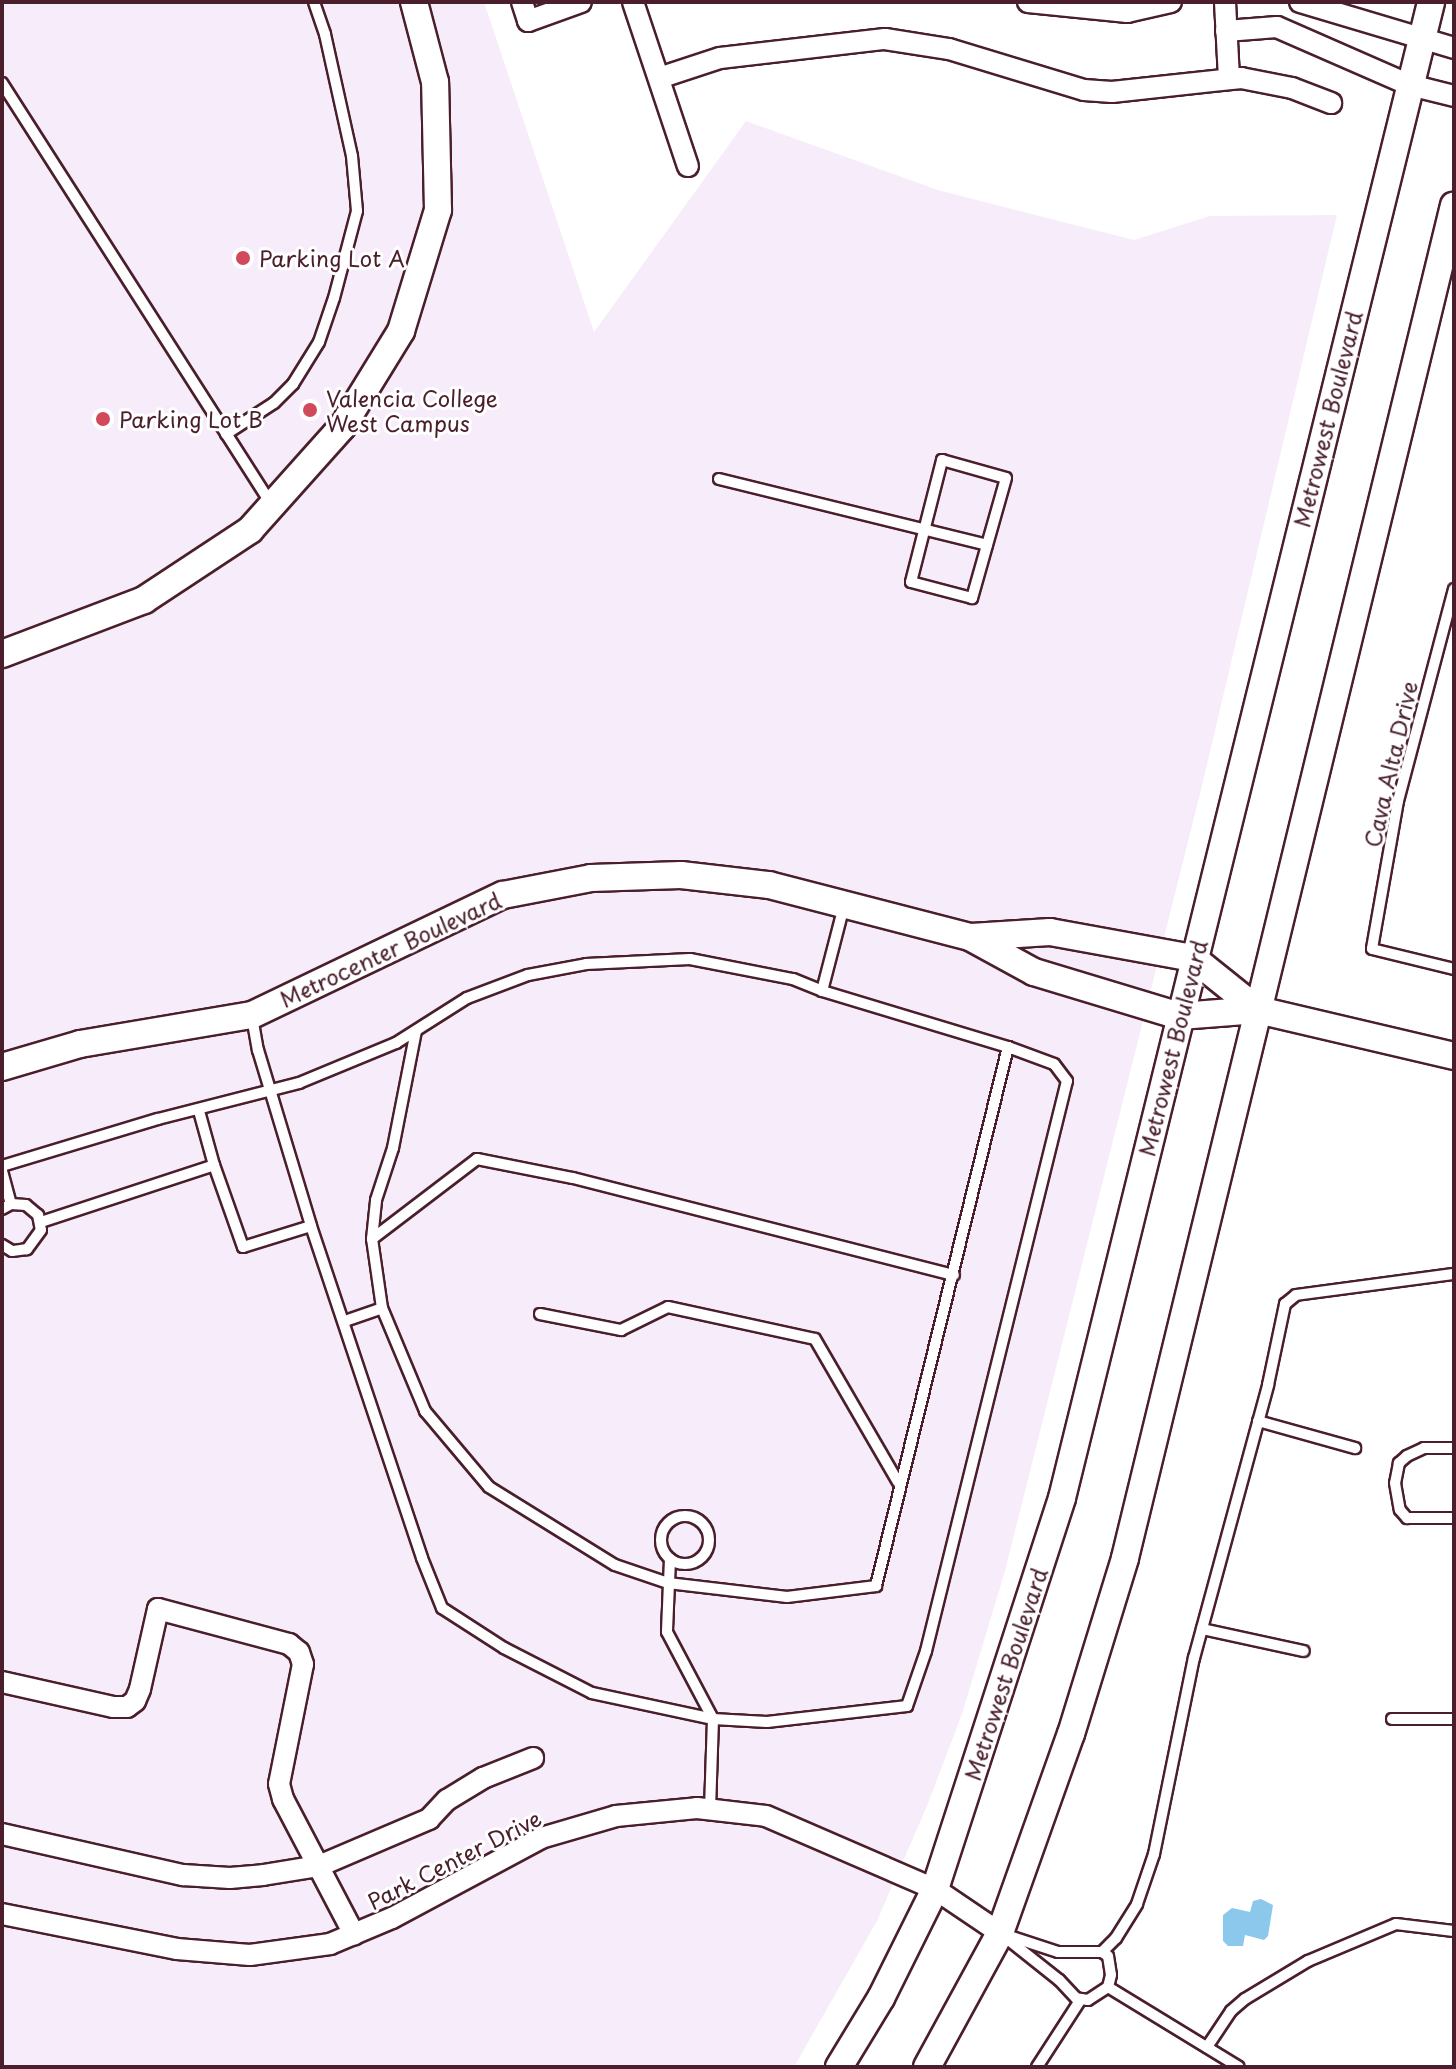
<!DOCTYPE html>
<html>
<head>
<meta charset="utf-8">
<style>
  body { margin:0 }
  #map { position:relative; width:1456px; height:2069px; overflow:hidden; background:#fff; font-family:"Playpen Sans",sans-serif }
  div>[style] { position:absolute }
  .built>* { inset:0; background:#f7edfa }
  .water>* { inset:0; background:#8bc8eb }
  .roads { filter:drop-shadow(2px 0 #4a1f2b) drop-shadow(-2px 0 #4a1f2b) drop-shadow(0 2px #4a1f2b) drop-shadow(0 -2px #4a1f2b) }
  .service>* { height:10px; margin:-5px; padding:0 5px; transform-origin:5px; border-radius:5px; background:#fff }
  .service>.ring { margin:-5px; padding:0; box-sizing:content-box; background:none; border:10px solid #fff; border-radius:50% }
  .minor>* { height:20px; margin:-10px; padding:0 10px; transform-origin:10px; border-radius:10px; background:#fff }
  .tertiary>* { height:26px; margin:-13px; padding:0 13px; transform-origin:13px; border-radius:13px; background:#fff }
  .dots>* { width:22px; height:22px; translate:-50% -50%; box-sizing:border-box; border:4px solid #fff; border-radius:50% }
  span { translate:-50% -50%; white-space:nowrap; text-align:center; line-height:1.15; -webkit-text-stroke:6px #fff; paint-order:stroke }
  .poi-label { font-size:22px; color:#4a1f2b }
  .left { translate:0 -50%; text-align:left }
  .street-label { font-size:22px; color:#4a1f2b }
  .frame { position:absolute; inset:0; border:4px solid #4a1f2b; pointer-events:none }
</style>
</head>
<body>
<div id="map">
  <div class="built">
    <i style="clip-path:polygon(2px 2px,484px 2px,594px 332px,746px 121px,938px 190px,1134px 240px,1210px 216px,1337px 215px,1200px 794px,1005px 1571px,962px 1714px,927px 1806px,877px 1921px,794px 2067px,2px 2067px)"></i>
  </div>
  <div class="water">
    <i style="clip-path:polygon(1261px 1899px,1273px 1905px,1268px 1936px,1264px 1940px,1245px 1935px,1243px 1946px,1228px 1946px,1223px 1941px,1223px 1915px,1232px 1908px,1250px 1912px,1253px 1901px)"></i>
  </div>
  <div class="roads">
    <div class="service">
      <i style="left:2px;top:83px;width:500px;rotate:57.4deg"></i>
      <i style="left:226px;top:434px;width:57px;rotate:-32.9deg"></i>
      <i style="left:274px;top:403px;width:27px;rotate:-45deg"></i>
      <i style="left:293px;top:384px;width:49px;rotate:-58.2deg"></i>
      <i style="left:319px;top:342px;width:46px;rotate:-71.2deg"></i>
      <i style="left:334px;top:298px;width:90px;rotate:-75.2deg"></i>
      <i style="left:357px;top:211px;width:55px;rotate:-95.2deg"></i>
      <i style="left:352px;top:156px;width:125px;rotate:-102.5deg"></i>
      <i style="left:325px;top:34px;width:34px;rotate:-109deg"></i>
      <i style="left:942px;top:460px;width:66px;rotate:15.7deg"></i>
      <i style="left:1006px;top:478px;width:125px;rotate:105.8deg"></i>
      <i style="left:972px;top:598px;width:63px;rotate:-165.3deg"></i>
      <i style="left:911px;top:582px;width:126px;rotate:-75.7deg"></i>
      <i style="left:719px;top:479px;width:276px;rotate:13.8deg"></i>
      <i style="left:1454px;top:589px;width:219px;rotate:104.8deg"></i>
      <i style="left:1398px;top:801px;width:150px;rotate:100deg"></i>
      <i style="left:1372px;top:949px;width:84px;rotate:13.7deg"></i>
      <i style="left:252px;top:1017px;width:34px;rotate:80deg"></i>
      <i style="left:258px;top:1050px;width:184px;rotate:73.2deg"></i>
      <i style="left:311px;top:1226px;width:350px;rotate:71.5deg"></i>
      <i style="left:422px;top:1558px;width:54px;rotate:68.2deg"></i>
      <i style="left:442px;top:1608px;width:74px;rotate:32.8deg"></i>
      <i style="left:504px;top:1648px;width:99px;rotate:27.1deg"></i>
      <i style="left:592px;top:1693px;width:124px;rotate:12.1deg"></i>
      <i style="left:713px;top:1719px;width:54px;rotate:3.2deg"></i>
      <i style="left:767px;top:1722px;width:141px;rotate:-6.5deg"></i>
      <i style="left:907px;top:1706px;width:58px;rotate:-70.9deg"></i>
      <i style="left:926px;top:1651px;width:587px;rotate:-76.11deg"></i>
      <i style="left:1067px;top:1081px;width:21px;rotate:-127deg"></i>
      <i style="left:1054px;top:1064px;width:49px;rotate:-159.7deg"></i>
      <i style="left:199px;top:1111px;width:56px;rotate:74.5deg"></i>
      <i style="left:2px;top:1166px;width:163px;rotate:-16.8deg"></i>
      <i style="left:158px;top:1119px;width:146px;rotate:-14.3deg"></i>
      <i style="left:299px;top:1083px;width:105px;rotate:-22.4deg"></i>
      <i style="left:396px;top:1043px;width:84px;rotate:-32.4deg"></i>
      <i style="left:467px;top:998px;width:65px;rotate:-20.7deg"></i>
      <i style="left:528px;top:975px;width:59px;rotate:-10.7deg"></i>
      <i style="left:586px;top:964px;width:104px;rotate:-2.8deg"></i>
      <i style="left:690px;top:959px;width:105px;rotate:11deg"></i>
      <i style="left:793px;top:979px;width:31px;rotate:22deg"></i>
      <i style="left:2px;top:1171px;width:34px;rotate:75deg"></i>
      <i style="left:2px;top:1209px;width:10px;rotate:-29deg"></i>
      <i style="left:11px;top:1204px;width:15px;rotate:4deg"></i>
      <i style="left:26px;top:1205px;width:16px;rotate:40deg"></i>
      <i style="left:38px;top:1215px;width:15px;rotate:79deg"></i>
      <i style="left:41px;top:1230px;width:24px;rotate:126deg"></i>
      <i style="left:27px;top:1249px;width:15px;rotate:172deg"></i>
      <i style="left:12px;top:1251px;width:12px;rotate:-149deg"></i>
      <i style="left:41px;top:1222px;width:182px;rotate:-18.2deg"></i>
      <i style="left:214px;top:1165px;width:87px;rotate:70.5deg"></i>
      <i style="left:243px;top:1247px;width:71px;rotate:-17.2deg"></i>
      <i style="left:372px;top:1239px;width:132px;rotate:-37.3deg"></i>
      <i style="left:477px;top:1159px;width:98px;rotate:11.2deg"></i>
      <i style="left:573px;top:1178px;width:393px;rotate:14.3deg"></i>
      <i style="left:382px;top:1308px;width:112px;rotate:67.3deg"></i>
      <i style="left:425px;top:1411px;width:99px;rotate:49.9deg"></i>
      <i style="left:489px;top:1487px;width:148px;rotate:31.8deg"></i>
      <i style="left:615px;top:1565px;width:56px;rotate:18.8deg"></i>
      <i style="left:668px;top:1583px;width:120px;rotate:6.7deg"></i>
      <i style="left:787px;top:1597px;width:90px;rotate:-7deg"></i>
      <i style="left:876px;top:1586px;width:555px;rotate:-76.24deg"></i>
      <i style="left:1008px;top:1047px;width:194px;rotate:-163.2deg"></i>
      <i style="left:822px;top:991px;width:88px;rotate:-75.5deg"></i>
      <i style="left:540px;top:1314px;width:83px;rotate:11.2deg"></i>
      <i style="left:621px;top:1330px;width:52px;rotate:-26.1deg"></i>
      <i style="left:668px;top:1307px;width:150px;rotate:12.3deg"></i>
      <i style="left:815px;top:1339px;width:165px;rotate:59.9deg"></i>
      <i style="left:345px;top:1321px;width:39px;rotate:-19deg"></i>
      <i style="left:382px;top:1308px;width:70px;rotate:-98.2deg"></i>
      <i style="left:372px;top:1239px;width:39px;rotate:-84deg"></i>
      <i style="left:376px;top:1200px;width:55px;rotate:-71.9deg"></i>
      <i style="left:393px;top:1148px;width:119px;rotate:-78.9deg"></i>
      <i style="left:1258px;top:1421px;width:101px;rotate:15.6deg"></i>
      <i style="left:1454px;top:1448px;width:30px;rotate:180deg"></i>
      <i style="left:1424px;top:1448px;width:19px;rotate:155deg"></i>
      <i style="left:1407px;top:1456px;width:11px;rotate:139deg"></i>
      <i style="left:1399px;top:1463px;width:20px;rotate:101deg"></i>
      <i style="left:1395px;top:1483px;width:27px;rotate:80deg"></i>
      <i style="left:1400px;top:1510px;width:11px;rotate:49deg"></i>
      <i style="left:1407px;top:1518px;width:47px"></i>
      <i class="ring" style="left:661px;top:1516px;width:38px;height:38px"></i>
      <i style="left:670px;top:1559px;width:73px;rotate:92.4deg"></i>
      <i style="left:667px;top:1632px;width:98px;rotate:62.1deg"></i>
      <i style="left:713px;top:1719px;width:90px;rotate:91.9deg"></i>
      <i style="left:1202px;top:1629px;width:104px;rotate:12.2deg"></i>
      <i style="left:1392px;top:1719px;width:62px"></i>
      <i style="left:1000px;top:1933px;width:61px;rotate:18.1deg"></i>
      <i style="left:1058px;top:1952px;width:44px"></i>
      <i style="left:1102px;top:1952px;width:7px;rotate:34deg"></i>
      <i style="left:1108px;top:1956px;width:19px;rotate:81deg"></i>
      <i style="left:1111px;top:1975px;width:12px;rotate:104deg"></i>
      <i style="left:1108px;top:1987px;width:24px;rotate:147deg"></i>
      <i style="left:1088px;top:2000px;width:12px;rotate:-171deg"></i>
      <i style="left:1076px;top:1998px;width:25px;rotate:-133deg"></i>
      <i style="left:1059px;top:1980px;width:75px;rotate:-141.5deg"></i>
      <i style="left:1102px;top:1952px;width:20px;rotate:-45deg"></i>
      <i style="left:1116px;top:1938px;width:40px;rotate:-58deg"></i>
      <i style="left:1137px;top:1904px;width:53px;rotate:-71.2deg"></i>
      <i style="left:1154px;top:1854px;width:200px;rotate:-78.5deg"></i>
      <i style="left:1194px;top:1658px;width:283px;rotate:-74.8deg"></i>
      <i style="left:1268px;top:1385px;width:83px;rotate:-78.1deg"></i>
      <i style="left:1285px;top:1304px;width:14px;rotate:-39deg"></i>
      <i style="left:1296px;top:1295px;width:159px;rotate:-7.6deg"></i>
      <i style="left:1108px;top:1987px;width:153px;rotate:31.4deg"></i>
      <i style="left:1207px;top:2047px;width:43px;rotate:-56.3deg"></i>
      <i style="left:1231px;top:2011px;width:18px;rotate:-41deg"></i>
      <i style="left:1245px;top:1999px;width:74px;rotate:-31.1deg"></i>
      <i style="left:1308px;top:1961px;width:95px;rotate:-22.8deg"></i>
      <i style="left:1396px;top:1924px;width:58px;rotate:6.9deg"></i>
      <i style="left:1037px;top:2067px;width:81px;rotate:-57.1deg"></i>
    </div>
    <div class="minor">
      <i style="left:522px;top:2px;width:20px;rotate:72deg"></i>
      <i style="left:528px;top:21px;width:56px;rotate:-19.7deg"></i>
      <i style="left:633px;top:2px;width:173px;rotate:71.5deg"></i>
      <i style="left:1028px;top:2px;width:100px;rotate:5.8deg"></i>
      <i style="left:1127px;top:12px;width:45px;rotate:-12.8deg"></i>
      <i style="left:1225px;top:2px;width:77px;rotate:87deg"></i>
      <i style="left:1300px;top:2px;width:161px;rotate:16.6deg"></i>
      <i style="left:1226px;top:31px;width:51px;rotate:-4.5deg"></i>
      <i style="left:1277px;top:27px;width:145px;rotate:23.6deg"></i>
      <i style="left:1410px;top:85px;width:45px;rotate:14deg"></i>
      <i style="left:659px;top:78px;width:64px;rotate:-18.2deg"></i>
      <i style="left:720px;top:58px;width:166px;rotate:-6.6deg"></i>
      <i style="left:885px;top:39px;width:65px;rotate:8.9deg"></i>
      <i style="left:949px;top:49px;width:141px;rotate:16.9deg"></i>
      <i style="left:1084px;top:90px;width:28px;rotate:4deg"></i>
      <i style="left:1112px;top:92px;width:130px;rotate:-6.2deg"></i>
      <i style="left:1241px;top:78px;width:52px;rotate:11.1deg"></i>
      <i style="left:1292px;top:88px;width:42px;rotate:21deg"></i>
      <i style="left:2px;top:1682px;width:114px;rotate:12.7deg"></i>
      <i style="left:113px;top:1707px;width:14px"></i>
      <i style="left:127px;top:1707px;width:10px;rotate:-37deg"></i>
      <i style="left:135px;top:1701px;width:13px;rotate:-67deg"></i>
      <i style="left:140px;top:1689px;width:82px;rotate:-77.3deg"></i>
      <i style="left:158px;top:1609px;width:136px;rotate:15deg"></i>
      <i style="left:289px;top:1644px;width:13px;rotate:39deg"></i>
      <i style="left:299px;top:1652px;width:13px;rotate:72deg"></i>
      <i style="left:303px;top:1664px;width:122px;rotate:101.3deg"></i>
      <i style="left:279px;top:1784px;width:16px;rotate:75deg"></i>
      <i style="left:283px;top:1799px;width:153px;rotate:62.3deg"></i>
      <i style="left:2px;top:1834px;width:186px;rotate:12.8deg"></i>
      <i style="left:183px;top:1875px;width:47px;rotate:3.7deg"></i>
      <i style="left:230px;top:1878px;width:33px;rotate:-5deg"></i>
      <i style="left:263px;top:1875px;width:57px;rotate:-9.1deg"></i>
      <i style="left:319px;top:1866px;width:120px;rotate:-23.1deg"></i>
      <i style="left:429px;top:1819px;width:26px;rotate:-47deg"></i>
      <i style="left:447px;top:1800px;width:42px;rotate:-31.4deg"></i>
      <i style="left:483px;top:1778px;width:54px;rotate:-21.8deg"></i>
      <i style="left:2px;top:1914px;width:178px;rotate:11.3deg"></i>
      <i style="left:177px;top:1949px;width:73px;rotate:4.7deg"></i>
      <i style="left:250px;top:1955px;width:81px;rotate:-7.8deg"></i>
      <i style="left:330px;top:1944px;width:67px;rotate:-22.8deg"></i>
      <i style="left:392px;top:1918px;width:169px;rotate:-28.2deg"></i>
      <i style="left:541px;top:1838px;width:78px;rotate:-16.3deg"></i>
      <i style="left:616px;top:1816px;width:81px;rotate:-5.6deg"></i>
      <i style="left:697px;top:1808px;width:69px;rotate:6.6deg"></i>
      <i style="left:766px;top:1816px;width:184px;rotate:23.4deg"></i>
      <i style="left:935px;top:1889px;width:78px;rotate:34.1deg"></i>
    </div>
    <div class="tertiary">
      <i style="left:2px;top:654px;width:152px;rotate:-20.8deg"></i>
      <i style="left:144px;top:600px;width:127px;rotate:-33.4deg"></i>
      <i style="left:250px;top:530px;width:138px;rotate:-48.2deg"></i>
      <i style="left:342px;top:427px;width:113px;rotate:-58.4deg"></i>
      <i style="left:401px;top:331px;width:127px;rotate:-73deg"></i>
      <i style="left:438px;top:210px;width:128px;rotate:-91.3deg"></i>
      <i style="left:435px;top:82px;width:83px;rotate:-104.7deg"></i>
      <i style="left:971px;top:937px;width:79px;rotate:-3.6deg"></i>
      <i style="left:1050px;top:932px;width:145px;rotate:10.3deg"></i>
      <i style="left:1193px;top:958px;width:83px;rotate:38.7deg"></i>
      <i style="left:2px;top:1067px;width:81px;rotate:-16.4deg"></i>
      <i style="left:80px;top:1044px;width:174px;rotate:-9.6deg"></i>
      <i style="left:252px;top:1015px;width:278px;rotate:-25.6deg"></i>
      <i style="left:503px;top:895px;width:90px;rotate:-10.9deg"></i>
      <i style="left:591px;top:878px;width:90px;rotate:-1.9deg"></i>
      <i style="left:681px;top:875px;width:89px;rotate:6.5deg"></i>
      <i style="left:769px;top:885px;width:208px;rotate:14.5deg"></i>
      <i style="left:970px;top:937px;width:73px;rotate:28.7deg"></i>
      <i style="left:1034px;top:972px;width:152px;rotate:16.8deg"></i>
      <i style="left:1180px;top:1016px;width:78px;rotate:-4.4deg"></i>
      <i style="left:1258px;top:1010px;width:201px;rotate:13.2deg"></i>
      <i style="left:839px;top:2067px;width:81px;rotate:-58.7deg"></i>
      <i style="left:881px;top:1998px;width:122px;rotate:-63.6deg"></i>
      <i style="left:935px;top:1889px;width:411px;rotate:-72deg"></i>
      <i style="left:1062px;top:1498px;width:1541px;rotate:-76.14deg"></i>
      <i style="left:927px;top:2067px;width:153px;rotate:-61.4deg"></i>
      <i style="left:1000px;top:1933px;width:211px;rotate:-70.4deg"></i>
      <i style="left:1071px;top:1734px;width:184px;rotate:-72.9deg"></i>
      <i style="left:1125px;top:1558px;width:1392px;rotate:-76.33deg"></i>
    </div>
  </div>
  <div class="dots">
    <i style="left:243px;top:258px;background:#d1495b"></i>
    <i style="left:310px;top:410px;background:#d1495b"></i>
    <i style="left:103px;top:419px;background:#d1495b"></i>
  </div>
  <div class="poi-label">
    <span class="left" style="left:259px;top:258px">Parking Lot A</span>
    <span class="left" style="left:326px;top:410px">Valencia College<br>West Campus</span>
    <span class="left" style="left:119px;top:419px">Parking Lot B</span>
  </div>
  <div class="street-label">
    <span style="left:1327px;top:419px;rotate:-76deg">Metrowest Boulevard</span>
    <span style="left:1390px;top:764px;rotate:-77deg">Cava Alta Drive</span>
    <span style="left:390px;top:949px;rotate:-25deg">Metrocenter Boulevard</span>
    <span style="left:1172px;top:1048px;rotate:-76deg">Metrowest Boulevard</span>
    <span style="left:1005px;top:1674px;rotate:-72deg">Metrowest Boulevard</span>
    <span style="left:454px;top:1859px;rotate:-27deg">Park Center Drive</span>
  </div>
  <div class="frame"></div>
</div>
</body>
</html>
